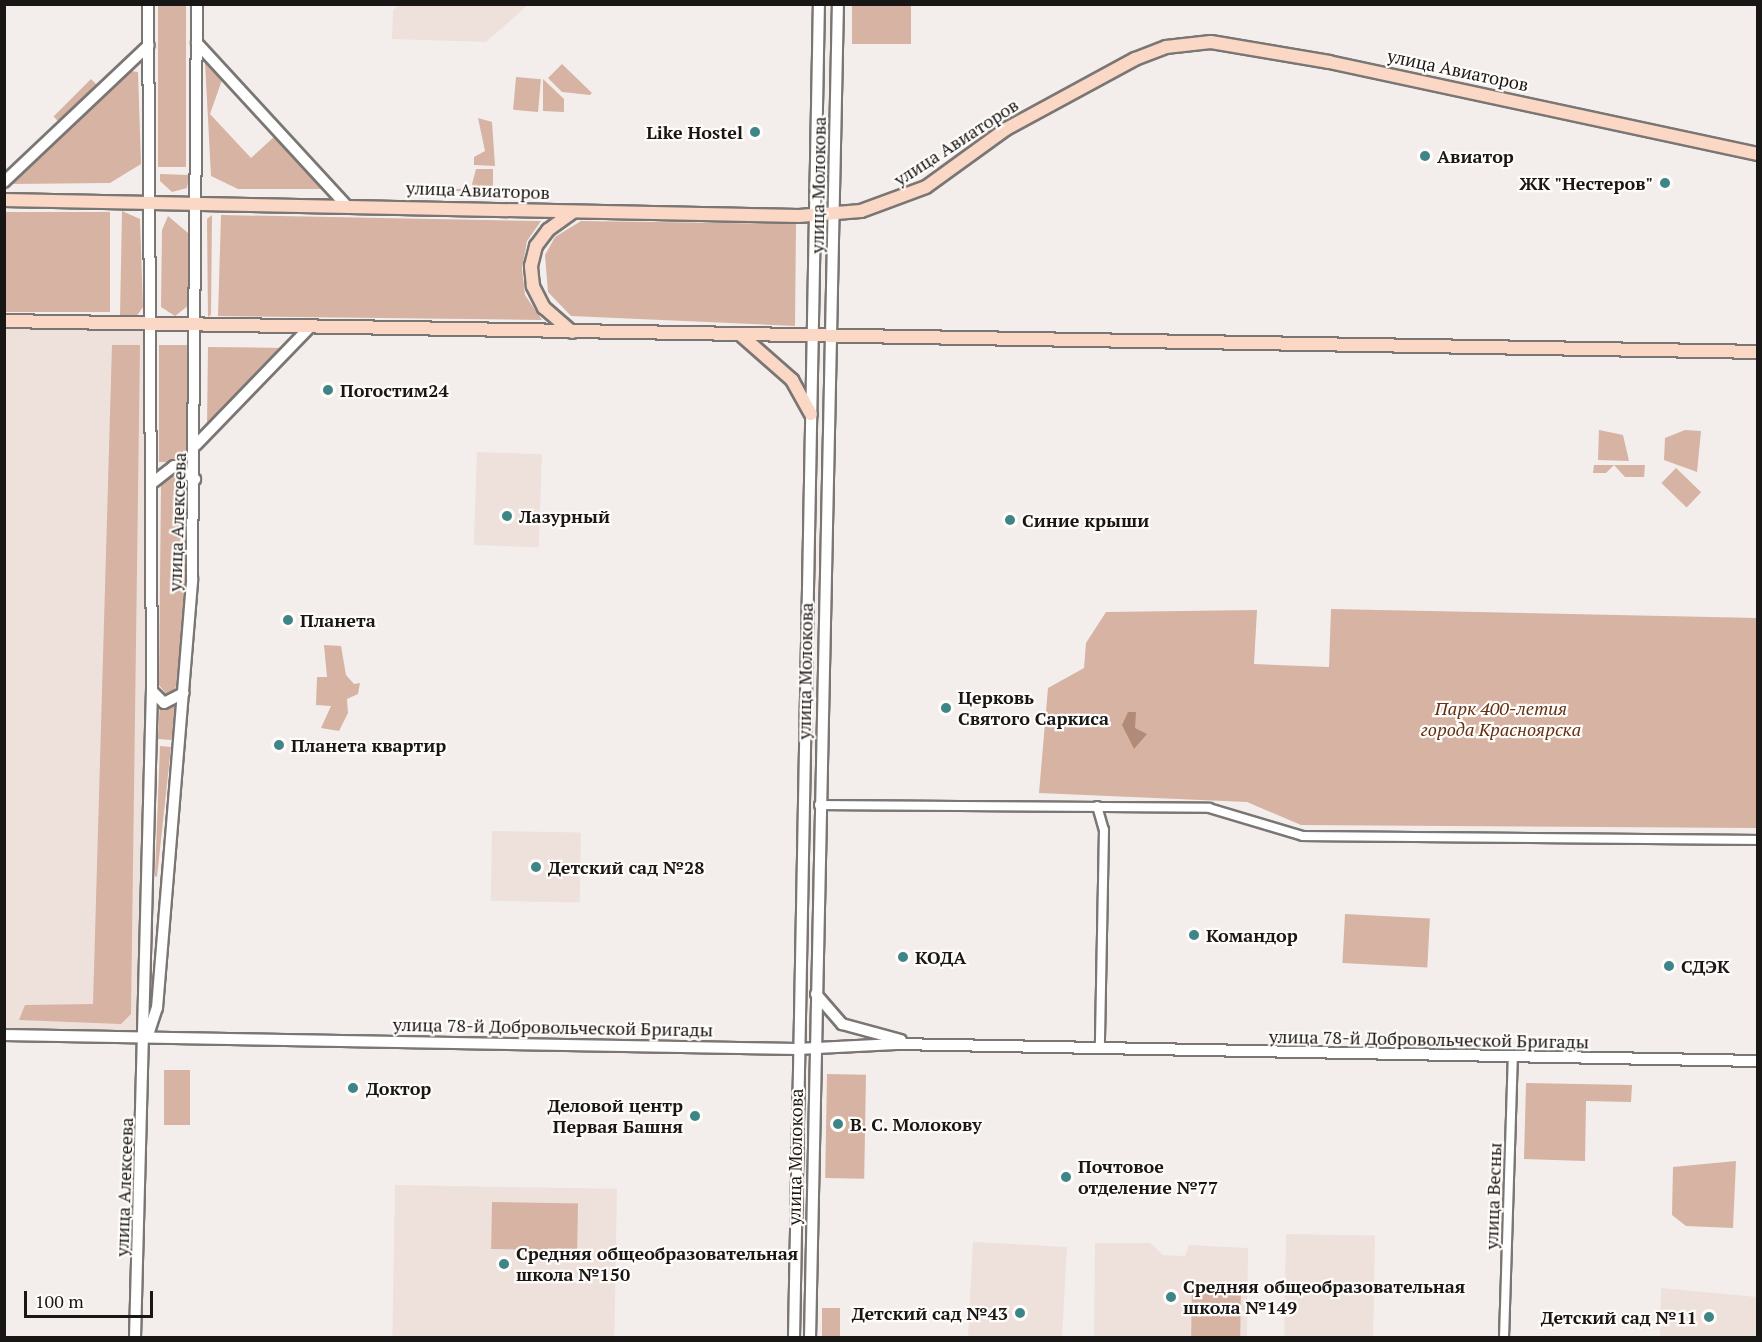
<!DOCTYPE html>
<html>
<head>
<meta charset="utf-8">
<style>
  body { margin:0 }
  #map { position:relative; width:1762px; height:1342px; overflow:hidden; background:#f3eeec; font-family:"PT Serif",serif }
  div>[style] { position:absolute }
  .built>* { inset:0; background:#eee1db; transform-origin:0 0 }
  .green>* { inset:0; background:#d6b3a2; transform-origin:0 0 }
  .water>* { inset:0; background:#b28b78 }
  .roads { filter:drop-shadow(2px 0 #7a7674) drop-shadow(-2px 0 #7a7674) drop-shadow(0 2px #7a7674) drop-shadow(0 -2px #7a7674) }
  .street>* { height:8px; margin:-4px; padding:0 4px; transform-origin:4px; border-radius:4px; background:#fff }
  .secondary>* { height:10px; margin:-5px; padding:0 5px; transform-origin:5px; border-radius:5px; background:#fff }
  .primary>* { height:12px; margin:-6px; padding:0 6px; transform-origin:6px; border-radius:6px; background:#fbd7c5 }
  .dots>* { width:16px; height:16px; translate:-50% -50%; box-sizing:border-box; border:3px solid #fffcfa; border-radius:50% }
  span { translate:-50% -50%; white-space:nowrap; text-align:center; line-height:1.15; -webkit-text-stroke:4.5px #fffcfa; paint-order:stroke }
  .street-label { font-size:18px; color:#181716 }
  .poi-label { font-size:18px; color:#181716; font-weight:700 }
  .right { translate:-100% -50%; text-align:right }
  .left { translate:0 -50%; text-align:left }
  .park-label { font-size:18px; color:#633013; font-style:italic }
  .frame { position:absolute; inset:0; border:6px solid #181716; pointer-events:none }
  .scale { position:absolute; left:24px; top:1291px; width:129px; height:27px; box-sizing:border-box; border:3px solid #181716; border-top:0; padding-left:8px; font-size:18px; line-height:21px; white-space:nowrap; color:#181716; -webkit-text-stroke:4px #fffcfa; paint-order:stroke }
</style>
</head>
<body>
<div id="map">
  <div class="built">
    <i style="clip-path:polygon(399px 5px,399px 4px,528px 5px,486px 42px,392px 39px,393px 10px)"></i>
    <i style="left:5px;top:321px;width:147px;height:714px"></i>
    <i style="left:477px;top:452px;width:65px;height:93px;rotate:2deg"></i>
    <i style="left:492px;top:831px;width:89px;height:70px;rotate:1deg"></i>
    <i style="left:395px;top:1185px;width:222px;height:153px;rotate:1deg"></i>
    <i style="left:1286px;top:1234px;width:89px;height:103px;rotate:1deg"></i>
    <i style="left:973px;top:1242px;width:94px;height:95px;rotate:3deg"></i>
    <i style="clip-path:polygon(1095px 1243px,1150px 1243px,1163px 1255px,1185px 1256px,1189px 1245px,1248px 1248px,1247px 1337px,1094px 1338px)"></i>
    <i style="clip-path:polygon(1661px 1288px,1757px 1297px,1757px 1337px,1660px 1337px)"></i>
  </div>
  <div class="green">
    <i style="left:158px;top:5px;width:28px;height:162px"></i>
    <i style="left:852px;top:5px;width:59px;height:39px"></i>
    <i style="clip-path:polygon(205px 62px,222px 80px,210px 114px,251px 158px,275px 136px,325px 189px,238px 189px,211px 176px)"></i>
    <i style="clip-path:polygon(562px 64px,592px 93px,590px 95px,562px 92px,548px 78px)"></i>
    <i style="clip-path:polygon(131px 71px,138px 72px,141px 164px,110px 183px,10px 184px)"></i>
    <i style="left:516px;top:77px;width:25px;height:33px;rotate:5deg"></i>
    <i style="left:91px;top:79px;width:8px;height:53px;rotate:45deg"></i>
    <i style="clip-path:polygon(543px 79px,564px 99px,564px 112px,543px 111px)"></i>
    <i style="clip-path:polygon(478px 118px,492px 122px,495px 166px,474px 165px,474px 157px,485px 151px)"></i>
    <i style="clip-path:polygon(476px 169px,493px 169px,493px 191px,433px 191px,471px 188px)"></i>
    <i style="clip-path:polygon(160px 174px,189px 175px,187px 188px,172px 192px,160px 181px)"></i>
    <i style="clip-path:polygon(122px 211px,140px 219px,143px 307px,136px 317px,120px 316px)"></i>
    <i style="left:5px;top:212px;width:105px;height:100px"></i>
    <i style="clip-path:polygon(212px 215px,211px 315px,208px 317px,207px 219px)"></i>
    <i style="clip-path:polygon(221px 215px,541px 221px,527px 241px,522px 269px,525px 295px,542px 320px,218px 316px)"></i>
    <i style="clip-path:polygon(168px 216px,188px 233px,189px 305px,175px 316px,161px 307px,162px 230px)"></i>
    <i style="clip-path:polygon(581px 221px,796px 224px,795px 326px,571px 316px,548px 292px,545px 255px,555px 237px)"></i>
    <i style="clip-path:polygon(112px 345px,140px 345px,131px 1014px,121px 1024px,19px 1020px,25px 1005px,93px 1004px)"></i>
    <i style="left:159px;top:345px;width:29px;height:117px"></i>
    <i style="clip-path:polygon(208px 347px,285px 348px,207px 426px)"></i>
    <i style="clip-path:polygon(1599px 430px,1623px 435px,1629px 461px,1598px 460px)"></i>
    <i style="clip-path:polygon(1685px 430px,1701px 431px,1697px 472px,1664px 460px,1665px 438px)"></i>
    <i style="clip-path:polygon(1594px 465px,1645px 465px,1644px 477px,1625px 477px,1614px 465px,1606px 473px,1593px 473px)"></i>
    <i style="left:1676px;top:468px;width:35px;height:21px;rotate:44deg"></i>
    <i style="clip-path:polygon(173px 469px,188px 479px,186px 573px,178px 679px,174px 693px,167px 695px,159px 685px,161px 480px)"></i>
    <i style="clip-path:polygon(1331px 609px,1757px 618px,1757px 828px,1301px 825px,1247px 802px,1039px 793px,1048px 688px,1084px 668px,1086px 643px,1106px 612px,1257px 610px,1254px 664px,1329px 667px)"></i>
    <i style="clip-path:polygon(324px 645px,341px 646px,346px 675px,354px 684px,360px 683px,358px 694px,347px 699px,348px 713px,339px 731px,321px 728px,331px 706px,316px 705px,317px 677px,327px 677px)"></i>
    <i style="left:160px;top:704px;width:15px;height:35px;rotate:4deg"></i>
    <i style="clip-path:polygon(160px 746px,171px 747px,157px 877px,155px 876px)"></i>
    <i style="left:1345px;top:914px;width:85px;height:49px;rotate:3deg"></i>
    <i style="left:164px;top:1070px;width:26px;height:55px"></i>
    <i style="left:827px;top:1074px;width:39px;height:104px;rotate:1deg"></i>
    <i style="clip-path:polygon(1526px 1083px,1632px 1085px,1631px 1102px,1586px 1101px,1585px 1161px,1524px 1159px)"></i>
    <i style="clip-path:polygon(1736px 1161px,1733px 1228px,1686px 1226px,1672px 1215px,1673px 1167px)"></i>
    <i style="left:492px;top:1202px;width:86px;height:47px;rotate:1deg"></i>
    <i style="left:1192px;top:1288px;width:49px;height:49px;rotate:1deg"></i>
    <i style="left:840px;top:1308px;width:29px;height:18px;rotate:90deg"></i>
  </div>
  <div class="water">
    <i style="clip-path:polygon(1128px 712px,1136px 712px,1135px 728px,1147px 734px,1134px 749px,1122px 725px)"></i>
  </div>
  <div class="roads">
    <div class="street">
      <i style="left:819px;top:805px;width:390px;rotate:0.4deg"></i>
      <i style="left:1209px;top:808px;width:98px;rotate:16.6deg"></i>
      <i style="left:1303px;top:836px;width:455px;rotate:0.5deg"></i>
      <i style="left:1097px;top:806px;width:25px;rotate:74deg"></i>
      <i style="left:1104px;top:830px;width:218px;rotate:91.1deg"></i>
      <i style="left:1504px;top:1338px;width:282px;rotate:-88.2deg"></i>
    </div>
    <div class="secondary">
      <i style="left:197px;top:43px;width:220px;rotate:47.4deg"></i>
      <i style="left:4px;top:182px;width:199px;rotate:-43.4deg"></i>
      <i style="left:196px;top:445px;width:164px;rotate:-46deg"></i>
      <i style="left:151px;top:484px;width:29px;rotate:-38deg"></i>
      <i style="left:174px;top:466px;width:25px;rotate:32deg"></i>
      <i style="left:152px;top:691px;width:17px;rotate:45deg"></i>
      <i style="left:164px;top:703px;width:22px;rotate:-27deg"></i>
      <i style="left:816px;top:994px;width:40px;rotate:49deg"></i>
      <i style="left:842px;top:1024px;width:61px;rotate:15.2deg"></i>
      <i style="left:4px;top:1035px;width:793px;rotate:1.01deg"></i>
      <i style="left:797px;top:1049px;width:99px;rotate:-2.9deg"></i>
      <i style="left:896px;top:1044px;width:862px;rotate:1.13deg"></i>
      <i style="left:148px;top:1035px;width:28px;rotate:-72deg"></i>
      <i style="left:157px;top:1008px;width:431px;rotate:-85.3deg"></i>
      <i style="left:192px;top:578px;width:574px;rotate:-89.5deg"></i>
      <i style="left:135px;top:1338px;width:648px;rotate:-88.5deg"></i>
      <i style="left:152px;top:690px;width:686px;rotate:-90.33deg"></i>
      <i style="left:794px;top:1338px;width:1334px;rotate:-88.93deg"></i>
      <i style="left:810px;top:1338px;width:1334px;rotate:-88.8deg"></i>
    </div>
    <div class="primary">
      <i style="left:4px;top:200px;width:795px;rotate:1.15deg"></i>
      <i style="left:799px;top:216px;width:62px;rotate:-4.6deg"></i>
      <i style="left:861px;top:211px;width:69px;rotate:-20.3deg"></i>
      <i style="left:926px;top:187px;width:99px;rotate:-35.9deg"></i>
      <i style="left:1006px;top:129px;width:147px;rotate:-28.5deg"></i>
      <i style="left:1135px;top:59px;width:33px;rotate:-21deg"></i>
      <i style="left:1166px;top:47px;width:45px;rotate:-6.3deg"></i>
      <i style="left:1211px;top:42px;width:120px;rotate:9.6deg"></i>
      <i style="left:1329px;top:62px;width:439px;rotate:12.1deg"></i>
      <i style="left:4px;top:321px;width:1754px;rotate:1.01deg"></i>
      <i style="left:572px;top:332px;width:37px;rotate:-139deg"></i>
      <i style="left:544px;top:308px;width:25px;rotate:-117deg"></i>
      <i style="left:533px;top:286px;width:20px;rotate:-96deg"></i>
      <i style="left:531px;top:266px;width:21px;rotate:-76deg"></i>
      <i style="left:536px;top:246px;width:20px;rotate:-53deg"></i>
      <i style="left:548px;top:230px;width:31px;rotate:-36deg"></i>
      <i style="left:742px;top:336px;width:67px;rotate:41.3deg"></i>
      <i style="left:792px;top:380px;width:39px;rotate:61deg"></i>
    </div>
  </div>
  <div class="dots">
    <i style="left:755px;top:132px;background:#3d8587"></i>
    <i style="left:1425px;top:156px;background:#3d8587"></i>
    <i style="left:1665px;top:183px;background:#3d8587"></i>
    <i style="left:328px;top:390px;background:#3d8587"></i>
    <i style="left:507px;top:516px;background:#3d8587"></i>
    <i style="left:1010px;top:520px;background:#3d8587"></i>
    <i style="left:288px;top:620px;background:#3d8587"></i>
    <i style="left:946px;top:708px;background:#3d8587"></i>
    <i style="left:279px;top:745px;background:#3d8587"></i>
    <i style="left:536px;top:867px;background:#3d8587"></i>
    <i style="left:1194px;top:935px;background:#3d8587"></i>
    <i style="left:903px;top:957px;background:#3d8587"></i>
    <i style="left:1669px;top:966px;background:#3d8587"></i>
    <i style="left:353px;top:1088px;background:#3d8587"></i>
    <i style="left:695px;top:1116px;background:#3d8587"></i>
    <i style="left:838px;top:1124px;background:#3d8587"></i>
    <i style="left:1066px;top:1177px;background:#3d8587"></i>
    <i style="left:504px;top:1264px;background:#3d8587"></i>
    <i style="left:1171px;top:1297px;background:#3d8587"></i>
    <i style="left:1020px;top:1313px;background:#3d8587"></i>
    <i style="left:1709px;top:1317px;background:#3d8587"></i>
  </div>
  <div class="street-label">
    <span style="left:1458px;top:70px;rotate:12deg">улица Авиаторов</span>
    <span style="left:956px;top:142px;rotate:-33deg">улица Авиаторов</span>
    <span style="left:818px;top:185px;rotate:-89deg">улица Молокова</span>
    <span style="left:478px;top:190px;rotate:2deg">улица Авиаторов</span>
    <span style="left:177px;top:522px;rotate:-88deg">улица Алексеева</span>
    <span style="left:805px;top:671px;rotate:-89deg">улица Молокова</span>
    <span style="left:553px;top:1027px;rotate:1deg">улица 78-й Добровольческой Бригады</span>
    <span style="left:1429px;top:1039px;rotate:1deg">улица 78-й Добровольческой Бригады</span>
    <span style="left:795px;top:1157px;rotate:-89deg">улица Молокова</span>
    <span style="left:124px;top:1187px;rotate:-88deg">улица Алексеева</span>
    <span style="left:1493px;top:1196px;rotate:-88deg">улица Весны</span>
  </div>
  <div class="poi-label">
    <span class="right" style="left:743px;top:132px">Like Hostel</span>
    <span class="left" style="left:1437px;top:156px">Авиатор</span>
    <span class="right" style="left:1653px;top:183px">ЖК "Нестеров"</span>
    <span class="left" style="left:340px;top:390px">Погостим24</span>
    <span class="left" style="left:519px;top:516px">Лазурный</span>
    <span class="left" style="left:1022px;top:520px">Синие крыши</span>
    <span class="left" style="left:300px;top:620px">Планета</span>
    <span class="left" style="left:958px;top:708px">Церковь<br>Святого Саркиса</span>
    <span class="left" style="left:291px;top:745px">Планета квартир</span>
    <span class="left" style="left:548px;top:867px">Детский сад №28</span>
    <span class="left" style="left:1206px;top:935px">Командор</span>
    <span class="left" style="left:915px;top:957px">КОДА</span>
    <span class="left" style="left:1681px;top:966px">СДЭК</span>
    <span class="left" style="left:366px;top:1088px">Доктор</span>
    <span class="right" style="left:683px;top:1116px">Деловой центр<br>Первая Башня</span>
    <span class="left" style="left:850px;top:1124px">В. С. Молокову</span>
    <span class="left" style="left:1078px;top:1177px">Почтовое<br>отделение №77</span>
    <span class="left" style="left:516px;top:1264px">Средняя общеобразовательная<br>школа №150</span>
    <span class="left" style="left:1183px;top:1297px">Средняя общеобразовательная<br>школа №149</span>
    <span class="right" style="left:1008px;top:1313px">Детский сад №43</span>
    <span class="right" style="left:1697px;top:1317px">Детский сад №11</span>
  </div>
  <div class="park-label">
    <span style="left:1501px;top:719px">Парк 400-летия<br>города Красноярска</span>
  </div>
  <div class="frame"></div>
  <div class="scale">100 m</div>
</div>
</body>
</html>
